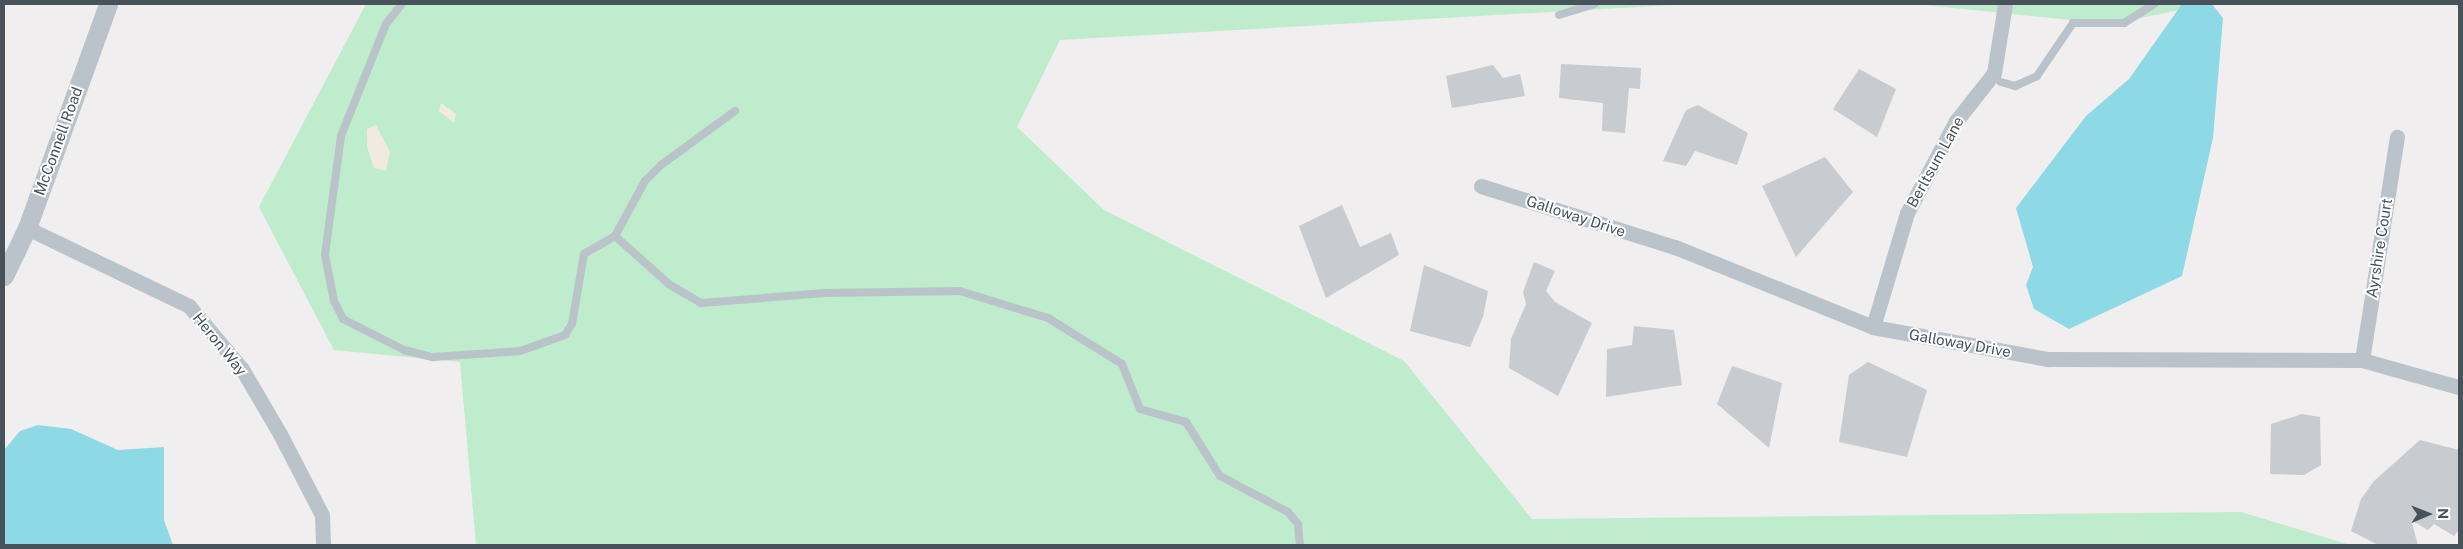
<!DOCTYPE html>
<html>
<head>
<meta charset="utf-8">
<style>
  body { margin:0 }
  #map { position:relative; width:2463px; height:549px; overflow:hidden; background:#f0eeee; font-family:"Public Sans",sans-serif }
  div>[style] { position:absolute }
  .green>* { inset:0; background:#beeccc }
  .sand>* { inset:0; background:#f1eadf }
  .water>* { inset:0; background:#8ddae6 }
  .building>* { inset:0; background:#c8cbd0 }
  .service>* { height:8px; margin:-4px; padding:0 4px; transform-origin:4px; border-radius:4px; background:#bac3ca }
  .minor>* { height:15px; margin:-7.5px; padding:0 7.5px; transform-origin:7.5px; border-radius:7.5px; background:#bac3ca }
  .tertiary>* { height:19px; margin:-9.5px; padding:0 9.5px; transform-origin:9.5px; border-radius:9.5px; background:#bac3ca }
  span { translate:-50% -50%; white-space:nowrap; text-align:center; line-height:1.15; -webkit-text-stroke:4px #fff; paint-order:stroke }
  .street-label { font-size:15px; color:#47525a }
  .frame { position:absolute; inset:0; border:5px solid #47525a; pointer-events:none }
  .north { position:absolute; left:2403px; top:489px; width:50px; height:50px; -webkit-text-stroke:4px #fff; paint-order:stroke; rotate:89deg; font-size:14px; font-weight:700; line-height:20px; text-align:center; color:#47525a }
  .north::after { content:''; display:block; margin:auto; width:18px; height:22px; background:#47525a; clip-path:polygon(50% 0,100% 100%,50% 72%,0 100%) }
</style>
</head>
<body>
<div id="map">
  <div class="green">
    <i style="clip-path:polygon(366px 4px,1690px 4px,1060px 40px,1017px 127px,1104px 210px,1404px 361px,1532px 519px,2241px 512px,2350px 545px,476px 545px,460px 362px,334px 350px,259px 207px)"></i>
    <i style="clip-path:polygon(1916px 4px,2210px 4px,2110px 24px)"></i>
  </div>
  <div class="sand">
    <i style="clip-path:polygon(441px 103px,456px 114px,454px 123px,439px 111px)"></i>
    <i style="clip-path:polygon(376px 125px,390px 152px,386px 171px,374px 168px,367px 147px,367px 129px)"></i>
  </div>
  <div class="water">
    <i style="clip-path:polygon(2182px 4px,2212px 4px,2223px 18px,2213px 138px,2182px 276px,2069px 329px,2034px 309px,2026px 285px,2033px 267px,2016px 208px,2086px 116px,2129px 79px)"></i>
    <i style="clip-path:polygon(38px 425px,71px 429px,118px 450px,164px 447px,164px 520px,173px 545px,4px 545px,4px 450px,20px 431px)"></i>
  </div>
  <div class="building">
    <i style="clip-path:polygon(1561px 64px,1641px 68px,1640px 89px,1629px 88px,1625px 133px,1602px 131px,1603px 103px,1559px 98px)"></i>
    <i style="clip-path:polygon(1493px 65px,1503px 78px,1520px 74px,1525px 96px,1452px 108px,1446px 76px)"></i>
    <i style="clip-path:polygon(1859px 69px,1896px 89px,1877px 137px,1833px 109px)"></i>
    <i style="clip-path:polygon(1698px 105px,1748px 133px,1737px 165px,1695px 151px,1686px 166px,1663px 161px,1686px 110px)"></i>
    <i style="clip-path:polygon(1825px 157px,1853px 192px,1796px 257px,1762px 186px)"></i>
    <i style="clip-path:polygon(1342px 205px,1360px 247px,1391px 233px,1399px 255px,1326px 298px,1299px 226px)"></i>
    <i style="clip-path:polygon(1534px 262px,1555px 271px,1546px 291px,1555px 302px,1592px 323px,1558px 396px,1509px 368px,1511px 339px,1526px 304px,1523px 292px)"></i>
    <i style="clip-path:polygon(1424px 265px,1488px 291px,1483px 317px,1470px 347px,1410px 331px)"></i>
    <i style="clip-path:polygon(1634px 326px,1674px 330px,1682px 385px,1606px 397px,1607px 349px,1632px 345px)"></i>
    <i style="clip-path:polygon(1868px 362px,1927px 390px,1907px 457px,1839px 442px,1849px 375px)"></i>
    <i style="clip-path:polygon(1732px 366px,1782px 383px,1769px 448px,1717px 404px)"></i>
    <i style="clip-path:polygon(2302px 414px,2320px 417px,2321px 465px,2304px 475px,2270px 474px,2271px 424px)"></i>
    <i style="clip-path:polygon(2420px 440px,2459px 450px,2459px 530px,2454px 536px,2434px 524px,2428px 530px,2411px 520px,2418px 545px,2378px 545px,2351px 531px,2361px 499px,2374px 481px)"></i>
  </div>
  <div class="service">
    <i style="left:402px;top:4px;width:26px;rotate:129deg"></i>
    <i style="left:386px;top:24px;width:121px;rotate:111.9deg"></i>
    <i style="left:341px;top:136px;width:120px;rotate:97.7deg"></i>
    <i style="left:325px;top:255px;width:47px;rotate:78.9deg"></i>
    <i style="left:334px;top:301px;width:20px;rotate:63deg"></i>
    <i style="left:343px;top:319px;width:68px;rotate:26.9deg"></i>
    <i style="left:404px;top:350px;width:30px;rotate:14deg"></i>
    <i style="left:433px;top:357px;width:87px;rotate:-3.9deg"></i>
    <i style="left:520px;top:351px;width:48px;rotate:-19.6deg"></i>
    <i style="left:565px;top:335px;width:13px;rotate:-58deg"></i>
    <i style="left:572px;top:324px;width:71px;rotate:-80.3deg"></i>
    <i style="left:584px;top:254px;width:36px;rotate:-30deg"></i>
    <i style="left:615px;top:236px;width:63px;rotate:-61.4deg"></i>
    <i style="left:645px;top:181px;width:23px;rotate:-45deg"></i>
    <i style="left:661px;top:165px;width:92px;rotate:-36.1deg"></i>
    <i style="left:1559px;top:15px;width:37px;rotate:-17deg"></i>
    <i style="left:2001px;top:82px;width:15px;rotate:16deg"></i>
    <i style="left:2015px;top:86px;width:24px;rotate:-24deg"></i>
    <i style="left:2037px;top:76px;width:64px;rotate:-55.8deg"></i>
    <i style="left:2073px;top:23px;width:51px"></i>
    <i style="left:2124px;top:23px;width:36px;rotate:-32deg"></i>
    <i style="left:615px;top:236px;width:74px;rotate:41.7deg"></i>
    <i style="left:670px;top:285px;width:36px;rotate:30deg"></i>
    <i style="left:701px;top:303px;width:124px;rotate:-4.6deg"></i>
    <i style="left:825px;top:293px;width:135px;rotate:-0.8deg"></i>
    <i style="left:960px;top:291px;width:92px;rotate:17.1deg"></i>
    <i style="left:1048px;top:318px;width:87px;rotate:31.9deg"></i>
    <i style="left:1122px;top:364px;width:48px;rotate:68.2deg"></i>
    <i style="left:1140px;top:409px;width:48px;rotate:15.8deg"></i>
    <i style="left:1186px;top:422px;width:64px;rotate:57.8deg"></i>
    <i style="left:1220px;top:476px;width:77px;rotate:27.9deg"></i>
    <i style="left:1288px;top:512px;width:16px;rotate:50deg"></i>
    <i style="left:1298px;top:524px;width:21px;rotate:85deg"></i>
  </div>
  <div class="minor">
    <i style="left:1481px;top:186px;width:203px;rotate:17.5deg"></i>
    <i style="left:1675px;top:247px;width:214px;rotate:22deg"></i>
    <i style="left:1873px;top:327px;width:178px;rotate:10.4deg"></i>
    <i style="left:2048px;top:359px;width:314px;rotate:0.2deg"></i>
    <i style="left:2362px;top:360px;width:101px;rotate:15.6deg"></i>
    <i style="left:27px;top:228px;width:180px;rotate:25.7deg"></i>
    <i style="left:189px;top:306px;width:82px;rotate:49.9deg"></i>
    <i style="left:242px;top:369px;width:75px;rotate:59.7deg"></i>
    <i style="left:280px;top:434px;width:91px;rotate:62.6deg"></i>
    <i style="left:322px;top:515px;width:30px;rotate:88deg"></i>
    <i style="left:1873px;top:327px;width:119px;rotate:-73.4deg"></i>
    <i style="left:1907px;top:213px;width:104px;rotate:-62deg"></i>
    <i style="left:1956px;top:121px;width:61px;rotate:-51.6deg"></i>
    <i style="left:1994px;top:73px;width:70px;rotate:-80.9deg"></i>
    <i style="left:2362px;top:360px;width:226px;rotate:-81.1deg"></i>
  </div>
  <div class="tertiary">
    <i style="left:4px;top:276px;width:53px;rotate:-64.4deg"></i>
    <i style="left:27px;top:228px;width:238px;rotate:-70.1deg"></i>
  </div>
  <div class="street-label">
    <span style="left:58px;top:141px;rotate:-70deg">McConnell Road</span>
    <span style="left:1935px;top:162px;rotate:-61deg">Berltsum Lane</span>
    <span style="left:1576px;top:216px;rotate:18deg">Galloway Drive</span>
    <span style="left:2379px;top:248px;rotate:-81deg">Ayrshire Court</span>
    <span style="left:1960px;top:343px;rotate:10deg">Galloway Drive</span>
    <span style="left:220px;top:344px;rotate:51deg">Heron Way</span>
  </div>
  <div class="frame"></div>
  <div class="north">N</div>
</div>
</body>
</html>
